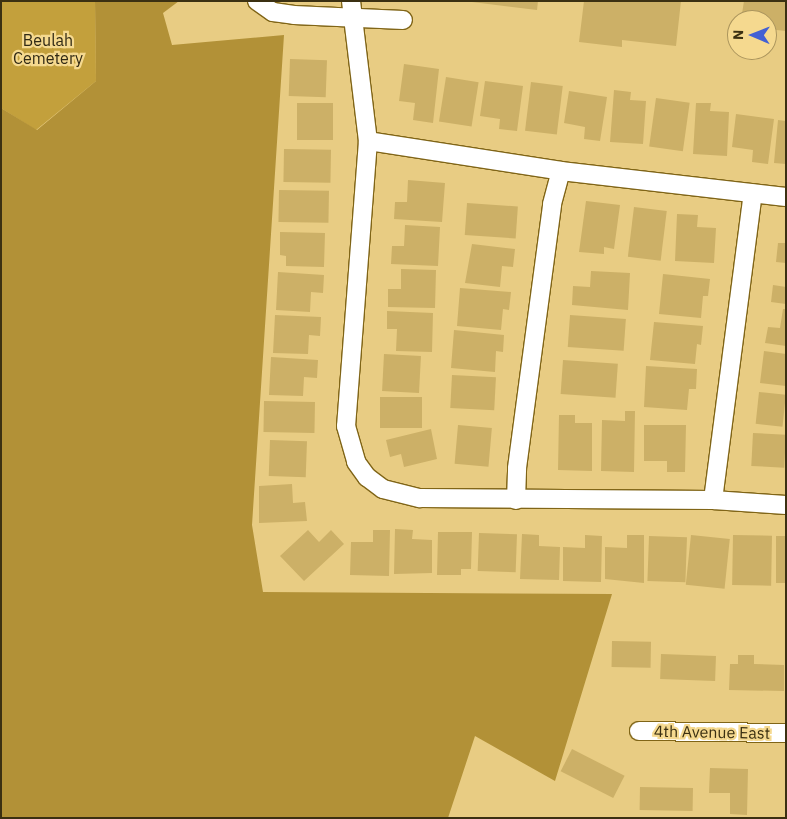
<!DOCTYPE html>
<html>
<head>
<meta charset="utf-8">
<style>
  body { margin:0 }
  #map { position:relative; width:787px; height:819px; overflow:hidden; background:#e8cc83; font-family:"IBM Plex Sans",sans-serif }
  div>[style] { position:absolute }
  .green>* { inset:0; background:#c3a03c }
  .forest>* { inset:0; background:#b29137 }
  .building>* { inset:0; background:#ccb067; transform-origin:0 0 }
  .roads { filter:drop-shadow(1px 0 #806517) drop-shadow(-1px 0 #806517) drop-shadow(0 1px #806517) drop-shadow(0 -1px #806517) }
  .minor>* { height:18px; margin:-9px; padding:0 9px; transform-origin:9px; border-radius:9px; background:#fff }
  span { translate:-50% -50%; white-space:nowrap; text-align:center; line-height:1.15; -webkit-text-stroke:4.5px #f5d98f; paint-order:stroke }
  .park-label { font-size:16px; color:#302915 }
  .street-label { font-size:16px; color:#3b3012 }
  .frame { position:absolute; inset:0; border:2px solid #3b3012; pointer-events:none }
  .north { position:absolute; left:727px; top:10px; width:50px; height:50px; box-sizing:border-box; background:#f5d98f; border:1px solid #ab955d; border-radius:50%; rotate:271deg; font-size:14px; font-weight:700; line-height:20px; text-align:center; color:#3b3012 }
  .north::after { content:''; display:block; margin:auto; width:18px; height:22px; background:#4360d3; clip-path:polygon(50% 0,100% 100%,50% 72%,0 100%) }
</style>
</head>
<body>
<div id="map">
  <div class="green">
    <i style="clip-path:polygon(1px 1px,95px 1px,96px 81px,36px 130px,1px 108px)"></i>
  </div>
  <div class="forest">
    <i style="clip-path:polygon(95px 1px,179px 1px,163px 13px,172px 45px,284px 35px,252px 525px,263px 592px,612px 594px,555px 781px,475px 736px,448px 818px,1px 818px,1px 108px,37px 130px,96px 81px)"></i>
  </div>
  <div class="building">
    <i style="clip-path:polygon(464px 1px,538px 1px,537px 10px)"></i>
    <i style="clip-path:polygon(584px 1px,681px 1px,676px 46px,622px 40px,622px 47px,579px 42px)"></i>
    <i style="clip-path:polygon(744px 1px,786px 1px,786px 31px,767px 29px,767px 20px,741px 20px)"></i>
    <i style="left:290px;top:59px;width:37px;height:37px;rotate:2deg"></i>
    <i style="clip-path:polygon(404px 64px,439px 69px,433px 123px,413px 120px,415px 103px,399px 101px)"></i>
    <i style="left:446px;top:77px;width:33px;height:45px;rotate:9deg"></i>
    <i style="clip-path:polygon(485px 81px,523px 86px,517px 131px,499px 129px,500px 119px,480px 116px)"></i>
    <i style="left:531px;top:82px;width:32px;height:49px;rotate:7deg"></i>
    <i style="clip-path:polygon(614px 90px,631px 92px,630px 100px,646px 101px,643px 144px,610px 142px)"></i>
    <i style="clip-path:polygon(569px 91px,607px 97px,600px 141px,584px 139px,585px 127px,564px 123px)"></i>
    <i style="left:656px;top:98px;width:34px;height:49px;rotate:8deg"></i>
    <i style="left:297px;top:103px;width:36px;height:37px"></i>
    <i style="clip-path:polygon(696px 103px,711px 103px,710px 111px,729px 112px,727px 156px,693px 154px)"></i>
    <i style="clip-path:polygon(736px 114px,774px 119px,768px 164px,752px 162px,753px 150px,732px 147px)"></i>
    <i style="clip-path:polygon(778px 120px,786px 121px,786px 164px,774px 163px)"></i>
    <i style="left:284px;top:149px;width:47px;height:33px;rotate:1deg"></i>
    <i style="clip-path:polygon(408px 180px,445px 183px,442px 222px,394px 219px,395px 202px,407px 202px)"></i>
    <i style="left:279px;top:190px;width:50px;height:32px;rotate:1deg"></i>
    <i style="clip-path:polygon(586px 201px,620px 205px,614px 249px,604px 247px,604px 254px,579px 252px)"></i>
    <i style="left:467px;top:203px;width:51px;height:32px;rotate:4deg"></i>
    <i style="left:634px;top:207px;width:33px;height:50px;rotate:7deg"></i>
    <i style="clip-path:polygon(677px 214px,698px 215px,697px 227px,716px 228px,714px 263px,675px 261px)"></i>
    <i style="clip-path:polygon(405px 225px,440px 227px,438px 266px,391px 264px,392px 246px,404px 246px)"></i>
    <i style="clip-path:polygon(280px 232px,325px 233px,324px 267px,286px 266px,286px 256px,280px 255px)"></i>
    <i style="clip-path:polygon(778px 243px,786px 243px,786px 263px,776px 262px)"></i>
    <i style="clip-path:polygon(472px 244px,515px 249px,513px 267px,502px 266px,500px 287px,465px 283px)"></i>
    <i style="clip-path:polygon(401px 269px,436px 270px,435px 308px,388px 307px,388px 289px,401px 289px)"></i>
    <i style="clip-path:polygon(591px 271px,630px 273px,628px 310px,572px 305px,573px 286px,590px 287px)"></i>
    <i style="clip-path:polygon(278px 272px,324px 275px,323px 293px,311px 292px,310px 312px,276px 310px)"></i>
    <i style="clip-path:polygon(663px 274px,710px 279px,708px 296px,703px 296px,701px 318px,659px 314px)"></i>
    <i style="clip-path:polygon(773px 285px,786px 287px,786px 304px,771px 302px)"></i>
    <i style="clip-path:polygon(460px 288px,511px 292px,509px 310px,503px 309px,501px 330px,457px 326px)"></i>
    <i style="clip-path:polygon(783px 309px,786px 309px,786px 346px,765px 343px,768px 327px,780px 328px)"></i>
    <i style="clip-path:polygon(387px 311px,433px 313px,432px 352px,396px 351px,397px 329px,387px 329px)"></i>
    <i style="clip-path:polygon(275px 315px,321px 317px,320px 336px,309px 335px,308px 354px,273px 353px)"></i>
    <i style="left:570px;top:315px;width:56px;height:32px;rotate:4deg"></i>
    <i style="clip-path:polygon(654px 322px,703px 326px,701px 345px,697px 344px,695px 364px,650px 360px)"></i>
    <i style="clip-path:polygon(454px 330px,504px 335px,503px 352px,496px 351px,495px 372px,451px 368px)"></i>
    <i style="clip-path:polygon(764px 351px,786px 354px,786px 386px,760px 383px)"></i>
    <i style="left:384px;top:354px;width:37px;height:37px;rotate:3deg"></i>
    <i style="clip-path:polygon(271px 357px,318px 360px,317px 378px,304px 377px,303px 396px,269px 395px)"></i>
    <i style="left:563px;top:360px;width:55px;height:34px;rotate:4deg"></i>
    <i style="clip-path:polygon(646px 366px,697px 369px,696px 389px,689px 389px,687px 410px,644px 407px)"></i>
    <i style="left:452px;top:375px;width:44px;height:33px;rotate:3deg"></i>
    <i style="left:759px;top:392px;width:27px;height:32px;rotate:6deg"></i>
    <i style="left:380px;top:397px;width:42px;height:31px"></i>
    <i style="left:264px;top:401px;width:51px;height:31px;rotate:1deg"></i>
    <i style="clip-path:polygon(625px 411px,635px 411px,634px 472px,601px 471px,602px 420px,625px 421px)"></i>
    <i style="clip-path:polygon(559px 415px,575px 415px,575px 423px,592px 423px,592px 471px,558px 470px)"></i>
    <i style="left:458px;top:425px;width:34px;height:39px;rotate:5deg"></i>
    <i style="clip-path:polygon(644px 425px,686px 425px,685px 472px,667px 472px,667px 461px,644px 461px)"></i>
    <i style="clip-path:polygon(431px 429px,437px 459px,404px 467px,401px 454px,390px 457px,386px 440px)"></i>
    <i style="left:753px;top:433px;width:33px;height:33px;rotate:3deg"></i>
    <i style="left:270px;top:440px;width:37px;height:36px;rotate:2deg"></i>
    <i style="clip-path:polygon(292px 484px,293px 503px,305px 502px,307px 521px,259px 523px,259px 486px)"></i>
    <i style="clip-path:polygon(395px 529px,413px 530px,412px 539px,432px 540px,432px 573px,394px 574px)"></i>
    <i style="clip-path:polygon(308px 530px,319px 542px,331px 530px,344px 544px,304px 581px,280px 556px)"></i>
    <i style="clip-path:polygon(373px 530px,390px 530px,389px 576px,350px 575px,351px 542px,373px 542px)"></i>
    <i style="clip-path:polygon(438px 532px,472px 532px,471px 569px,461px 569px,461px 575px,437px 575px)"></i>
    <i style="left:479px;top:533px;width:38px;height:38px;rotate:2deg"></i>
    <i style="clip-path:polygon(522px 534px,539px 535px,539px 546px,560px 547px,559px 580px,520px 579px)"></i>
    <i style="clip-path:polygon(585px 535px,602px 536px,601px 582px,563px 581px,563px 547px,585px 548px)"></i>
    <i style="clip-path:polygon(627px 535px,644px 535px,644px 583px,605px 579px,605px 547px,627px 548px)"></i>
    <i style="left:691px;top:535px;width:39px;height:50px;rotate:6deg"></i>
    <i style="left:733px;top:535px;width:39px;height:50px;rotate:1deg"></i>
    <i style="left:649px;top:536px;width:38px;height:45px;rotate:2deg"></i>
    <i style="left:776px;top:536px;width:10px;height:47px"></i>
    <i style="left:612px;top:641px;width:39px;height:26px;rotate:1deg"></i>
    <i style="left:661px;top:654px;width:55px;height:25px;rotate:2deg"></i>
    <i style="clip-path:polygon(738px 655px,754px 655px,754px 664px,784px 665px,784px 691px,729px 690px,730px 664px,738px 664px)"></i>
    <i style="left:572px;top:749px;width:59px;height:25px;rotate:27deg"></i>
    <i style="clip-path:polygon(710px 768px,748px 769px,747px 815px,730px 814px,730px 793px,709px 793px)"></i>
    <i style="left:640px;top:787px;width:53px;height:23px;rotate:1deg"></i>
  </div>
  <div class="roads">
    <div class="minor">
      <i style="left:257px;top:1px;width:19px;rotate:35deg"></i>
      <i style="left:273px;top:12px;width:21px;rotate:8deg"></i>
      <i style="left:294px;top:15px;width:109px;rotate:2.6deg"></i>
      <i style="left:351px;top:1px;width:141px;rotate:83.1deg"></i>
      <i style="left:368px;top:141px;width:286px;rotate:94.4deg"></i>
      <i style="left:346px;top:426px;width:37px;rotate:74deg"></i>
      <i style="left:356px;top:462px;width:19px;rotate:54deg"></i>
      <i style="left:367px;top:477px;width:20px;rotate:37deg"></i>
      <i style="left:383px;top:489px;width:38px;rotate:14deg"></i>
      <i style="left:420px;top:498px;width:293px;rotate:0.4deg"></i>
      <i style="left:713px;top:500px;width:73px;rotate:3.9deg"></i>
      <i style="left:368px;top:141px;width:195px;rotate:8.8deg"></i>
      <i style="left:561px;top:171px;width:226px;rotate:6.6deg"></i>
      <i style="left:516px;top:500px;width:32px;rotate:-88deg"></i>
      <i style="left:517px;top:468px;width:266px;rotate:-82.4deg"></i>
      <i style="left:552px;top:204px;width:34px;rotate:-75deg"></i>
      <i style="left:713px;top:500px;width:309px;rotate:-82.6deg"></i>
      <i style="left:639px;top:731px;width:147px;rotate:0.8deg"></i>
    </div>
  </div>
  <div class="park-label">
    <span style="left:48px;top:49px">Beulah<br>Cemetery</span>
  </div>
  <div class="street-label">
    <span style="left:712px;top:732px;rotate:1deg">4th Avenue East</span>
  </div>
  <div class="frame"></div>
  <div class="north">N</div>
</div>
</body>
</html>
